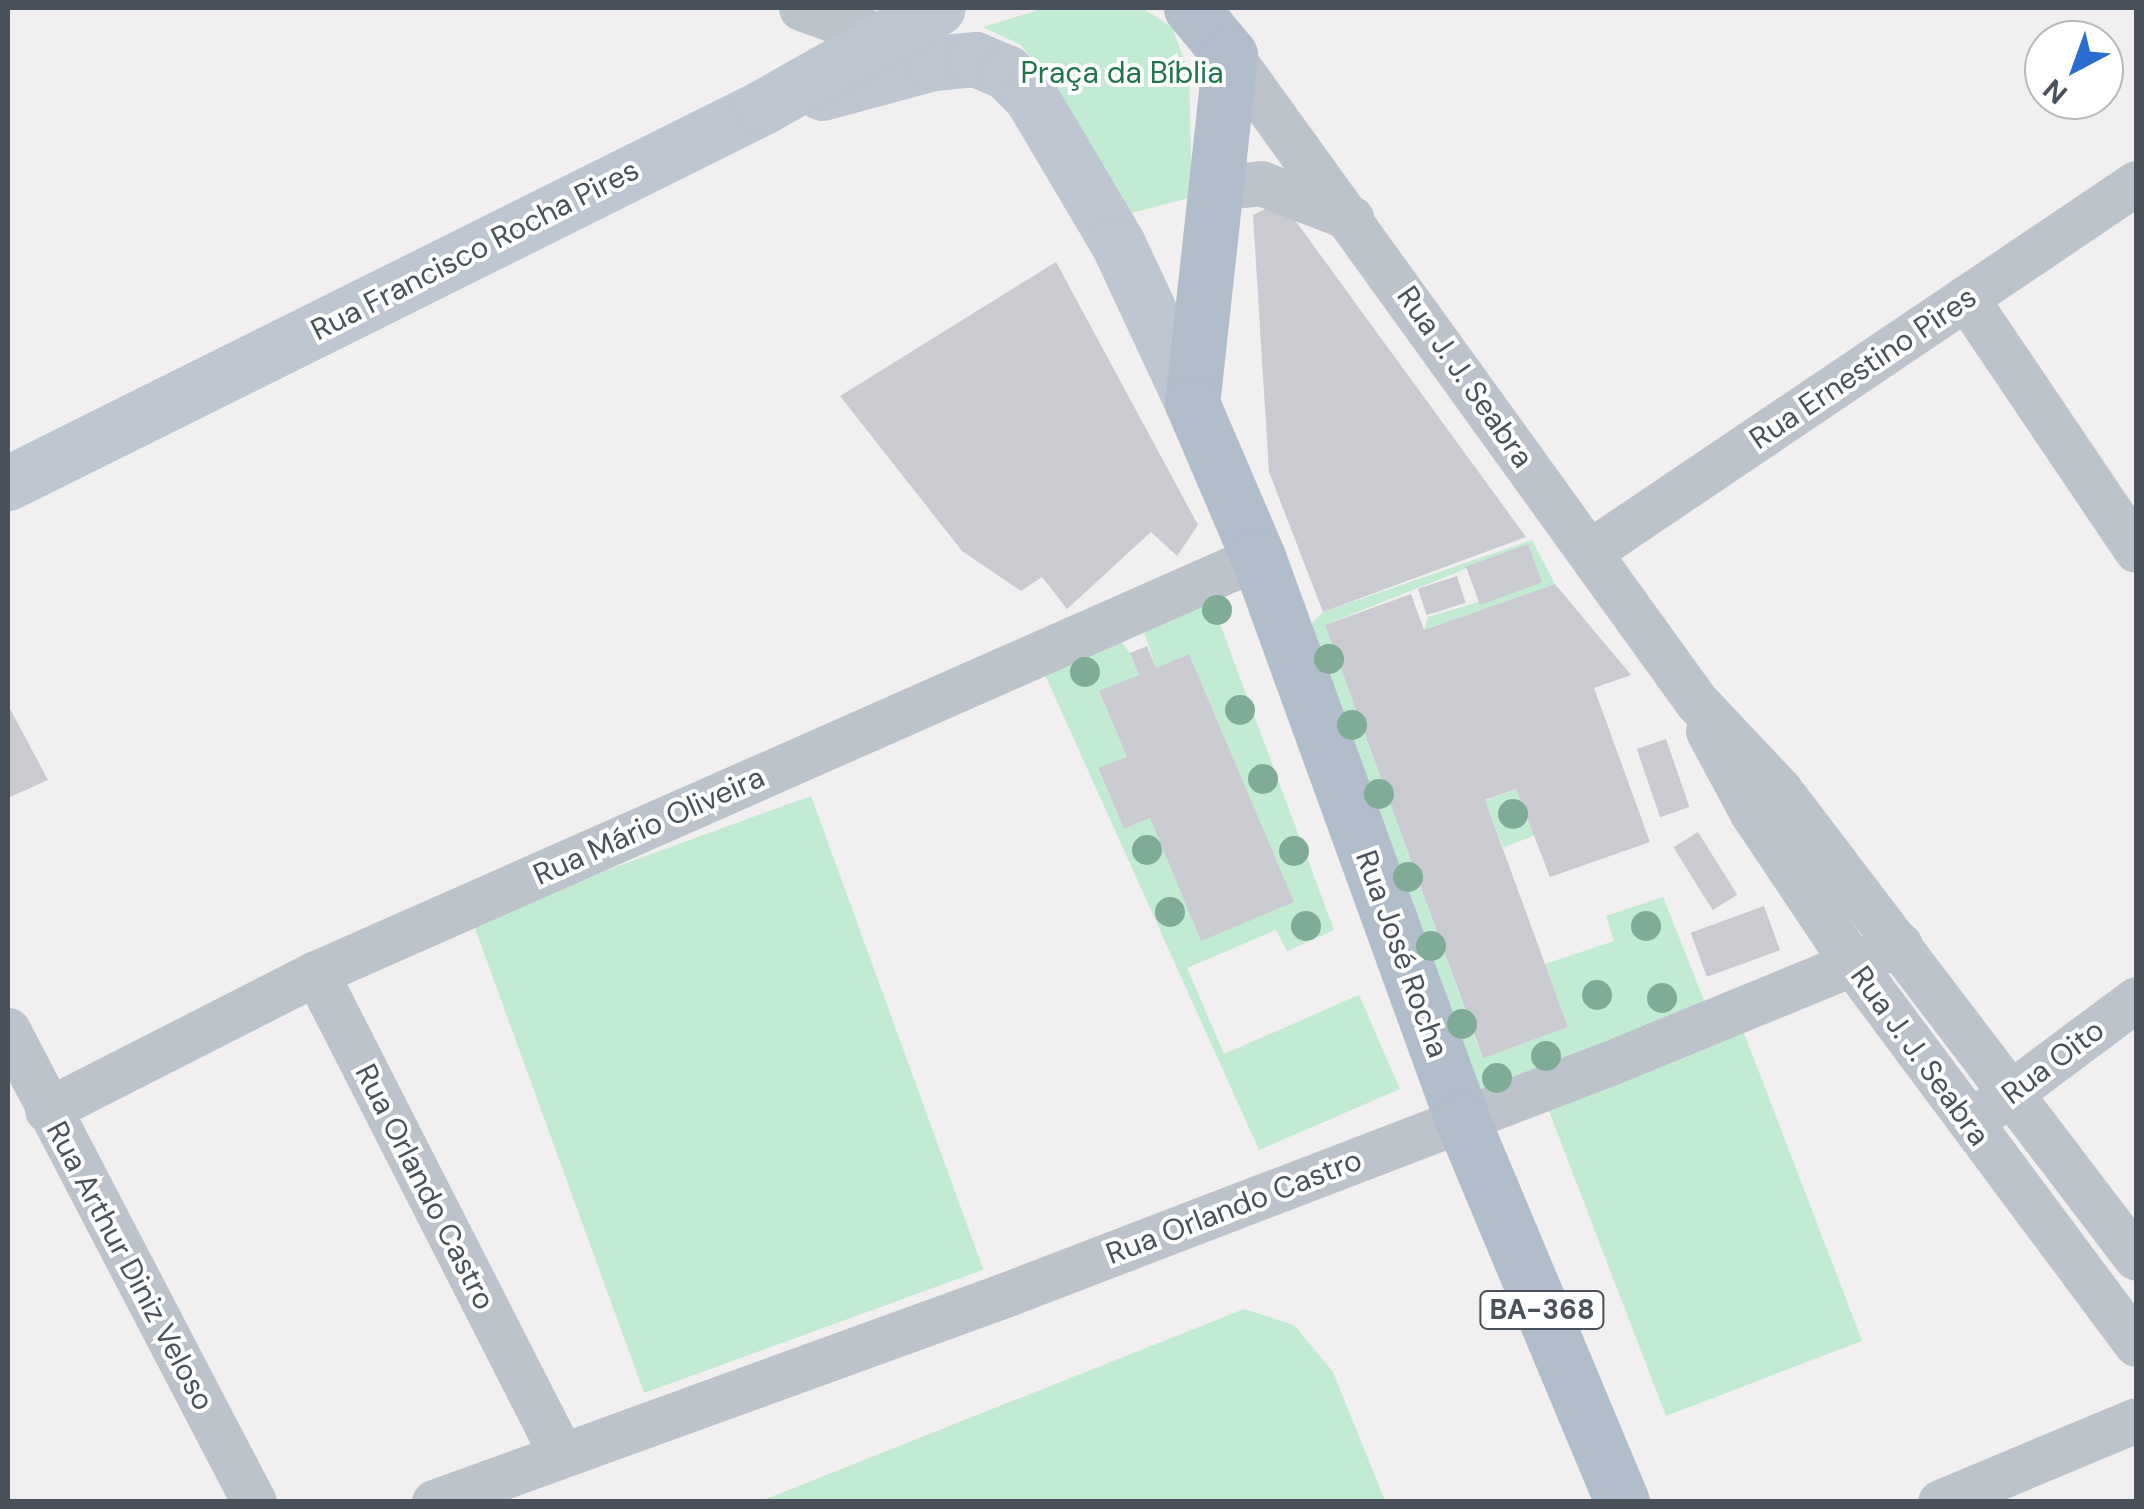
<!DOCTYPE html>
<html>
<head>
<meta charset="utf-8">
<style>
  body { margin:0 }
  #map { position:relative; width:2144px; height:1509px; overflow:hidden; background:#f1efef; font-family:"DM Sans",sans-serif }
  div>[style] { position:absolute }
  .green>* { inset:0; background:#c1ebd3; transform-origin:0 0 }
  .building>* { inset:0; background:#c9cbd1; transform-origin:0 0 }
  .street>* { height:45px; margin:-22.5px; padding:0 22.5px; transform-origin:22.5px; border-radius:22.5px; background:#bcc3ca }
  .secondary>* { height:55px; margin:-27.5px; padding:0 27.5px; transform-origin:27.5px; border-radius:27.5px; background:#bec6d1 }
  .primary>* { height:55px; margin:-27.5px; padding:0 27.5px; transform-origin:27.5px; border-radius:27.5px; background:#b1bdcb }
  .trees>* { width:30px; height:30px; margin:-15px; border-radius:50%; background:#7eac96 }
  span { translate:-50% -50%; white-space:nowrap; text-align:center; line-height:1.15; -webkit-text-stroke:8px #fff; paint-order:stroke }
  .shield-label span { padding:2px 8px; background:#fff; border:2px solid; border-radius:8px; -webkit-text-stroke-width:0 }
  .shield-label { font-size:28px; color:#49515a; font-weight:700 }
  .park-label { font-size:30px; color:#20754e }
  .street-label { font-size:30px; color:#49515a }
  .frame { position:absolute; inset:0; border:10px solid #49515a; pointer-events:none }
  .north { position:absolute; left:2024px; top:20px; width:100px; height:100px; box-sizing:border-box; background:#fff; border:2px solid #b6b9bd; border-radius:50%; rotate:221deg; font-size:28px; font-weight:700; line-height:40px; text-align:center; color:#49515a }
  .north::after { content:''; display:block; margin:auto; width:35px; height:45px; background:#2a6cd0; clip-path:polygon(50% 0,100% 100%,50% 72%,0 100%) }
</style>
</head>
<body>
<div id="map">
  <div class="green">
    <i style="clip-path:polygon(1045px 8px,1142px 8px,1172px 27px,1189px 73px,1192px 197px,1128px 214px,1064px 101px,1021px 45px,983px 27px)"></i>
    <i style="clip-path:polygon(1532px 540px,1555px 584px,1424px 630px,1428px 617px,1541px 583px,1528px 544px,1325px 625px,1482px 1057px,1568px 1027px,1545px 964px,1614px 941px,1606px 916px,1663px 897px,1713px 1023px,1483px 1111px,1303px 633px,1323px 612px)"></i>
    <i style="clip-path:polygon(1204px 581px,1334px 930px,1287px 951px,1276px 930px,1187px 968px,1224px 1054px,1359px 995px,1400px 1089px,1259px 1150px,1036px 655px,1108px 624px,1130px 653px,1139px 675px,1099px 692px,1127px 757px,1098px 769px,1124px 829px,1150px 818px,1201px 940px,1293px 901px,1189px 654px,1156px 668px,1137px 611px)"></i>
    <i style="left:1516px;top:789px;width:50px;height:33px;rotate:69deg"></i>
    <i style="left:811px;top:796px;width:504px;height:361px;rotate:70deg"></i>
    <i style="left:1742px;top:1028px;width:335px;height:210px;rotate:69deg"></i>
    <i style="clip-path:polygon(1244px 1309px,1294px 1325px,1333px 1372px,1385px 1501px,761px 1501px)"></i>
  </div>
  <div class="building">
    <i style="clip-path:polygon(1281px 201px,1526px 537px,1323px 612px,1269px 472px,1253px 215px)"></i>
    <i style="clip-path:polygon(1056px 262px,1198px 525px,1177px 556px,1151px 532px,1067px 609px,1042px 577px,1021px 591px,962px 551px,840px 396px)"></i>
    <i style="left:1528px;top:544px;width:41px;height:66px;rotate:70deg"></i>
    <i style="left:1457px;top:576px;width:28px;height:41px;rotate:72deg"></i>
    <i style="clip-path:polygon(1555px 584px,1631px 675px,1594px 688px,1650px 842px,1550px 877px,1516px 789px,1485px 800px,1568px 1027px,1483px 1058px,1325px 625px,1411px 594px,1424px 630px)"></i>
    <i style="clip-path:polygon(1147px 646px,1156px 668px,1189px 654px,1294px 902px,1201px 941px,1150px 818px,1124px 829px,1098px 768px,1127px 757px,1099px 691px,1139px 675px,1130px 653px)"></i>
    <i style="clip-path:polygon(8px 705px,48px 780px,8px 798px)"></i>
    <i style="left:1666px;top:739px;width:72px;height:31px;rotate:71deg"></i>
    <i style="left:1698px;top:832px;width:74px;height:29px;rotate:58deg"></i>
    <i style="left:1764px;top:906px;width:47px;height:78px;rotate:70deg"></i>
  </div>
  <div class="street">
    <i style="left:801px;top:8px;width:86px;rotate:19.7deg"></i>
    <i style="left:1230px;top:55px;width:797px;rotate:54.19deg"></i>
    <i style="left:1696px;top:701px;width:121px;rotate:46.7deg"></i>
    <i style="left:1779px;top:789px;width:589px;rotate:52.72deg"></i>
    <i style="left:1215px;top:188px;width:46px;rotate:-6.2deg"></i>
    <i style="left:1261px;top:183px;width:97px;rotate:21.3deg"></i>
    <i style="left:1966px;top:298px;width:304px;rotate:56deg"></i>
    <i style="left:1589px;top:552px;width:660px;rotate:-34deg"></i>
    <i style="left:1708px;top:731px;width:93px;rotate:61.8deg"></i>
    <i style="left:1752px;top:813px;width:185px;rotate:56.2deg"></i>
    <i style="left:1855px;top:967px;width:470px;rotate:53.3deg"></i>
    <i style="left:316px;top:973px;width:540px;rotate:63.01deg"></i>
    <i style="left:8px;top:1030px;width:532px;rotate:62.47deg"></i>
    <i style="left:1990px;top:1108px;width:182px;rotate:-36.7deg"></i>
    <i style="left:47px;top:1110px;width:302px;rotate:-27deg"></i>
    <i style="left:316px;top:973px;width:1030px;rotate:-23.83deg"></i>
    <i style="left:434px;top:1502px;width:604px;rotate:-19.93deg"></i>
    <i style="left:1002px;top:1296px;width:651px;rotate:-20.97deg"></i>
    <i style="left:1610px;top:1063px;width:313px;rotate:-22.3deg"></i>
    <i style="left:1940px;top:1502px;width:212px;rotate:-22.7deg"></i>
  </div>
  <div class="secondary">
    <i style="left:822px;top:93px;width:115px;rotate:-15.1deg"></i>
    <i style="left:933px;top:63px;width:42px;rotate:-5.4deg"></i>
    <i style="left:975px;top:59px;width:34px;rotate:23deg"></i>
    <i style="left:1006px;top:72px;width:35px;rotate:45deg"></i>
    <i style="left:1031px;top:97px;width:171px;rotate:59.4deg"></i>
    <i style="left:1118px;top:244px;width:175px;rotate:65deg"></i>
    <i style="left:8px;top:483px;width:841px;rotate:-26.47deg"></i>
    <i style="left:761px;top:108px;width:203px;rotate:-29.5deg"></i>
  </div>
  <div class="primary">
    <i style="left:1191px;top:8px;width:61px;rotate:50.3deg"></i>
    <i style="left:1230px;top:55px;width:350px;rotate:96.2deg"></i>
    <i style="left:1192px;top:403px;width:168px;rotate:66.8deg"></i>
    <i style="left:1258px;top:557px;width:598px;rotate:70.05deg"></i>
    <i style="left:1462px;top:1119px;width:415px;rotate:67.3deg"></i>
  </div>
  <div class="trees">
    <i style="left:1217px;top:610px"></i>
    <i style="left:1329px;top:659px"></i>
    <i style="left:1085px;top:672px"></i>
    <i style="left:1240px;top:710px"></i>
    <i style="left:1352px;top:725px"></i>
    <i style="left:1263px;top:779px"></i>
    <i style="left:1379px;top:794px"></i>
    <i style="left:1513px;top:814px"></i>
    <i style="left:1147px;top:850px"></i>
    <i style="left:1294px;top:851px"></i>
    <i style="left:1408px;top:877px"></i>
    <i style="left:1170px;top:912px"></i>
    <i style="left:1306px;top:926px"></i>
    <i style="left:1646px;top:926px"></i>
    <i style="left:1431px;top:946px"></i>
    <i style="left:1597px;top:995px"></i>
    <i style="left:1662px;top:998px"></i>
    <i style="left:1462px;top:1024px"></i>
    <i style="left:1546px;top:1056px"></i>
    <i style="left:1497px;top:1078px"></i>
  </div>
  <div class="shield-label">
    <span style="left:1542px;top:1310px">BA-368</span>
  </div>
  <div class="park-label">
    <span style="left:1122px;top:73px">Praça da Bíblia</span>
  </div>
  <div class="street-label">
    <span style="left:475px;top:250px;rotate:-27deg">Rua Francisco Rocha Pires</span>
    <span style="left:1863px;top:368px;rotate:-34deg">Rua Ernestino Pires</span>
    <span style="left:1465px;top:377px;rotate:55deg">Rua J. J. Seabra</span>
    <span style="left:649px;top:826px;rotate:-24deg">Rua Mário Oliveira</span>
    <span style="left:1402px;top:954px;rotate:70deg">Rua José Rocha</span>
    <span style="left:1920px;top:1056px;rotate:54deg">Rua J. J. Seabra</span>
    <span style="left:2053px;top:1062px;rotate:-37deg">Rua Oito</span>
    <span style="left:425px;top:1187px;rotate:63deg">Rua Orlando Castro</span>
    <span style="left:1234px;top:1207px;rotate:-21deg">Rua Orlando Castro</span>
    <span style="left:130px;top:1266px;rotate:62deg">Rua Arthur Diniz Veloso</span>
  </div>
  <div class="frame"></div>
  <div class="north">N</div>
</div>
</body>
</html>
